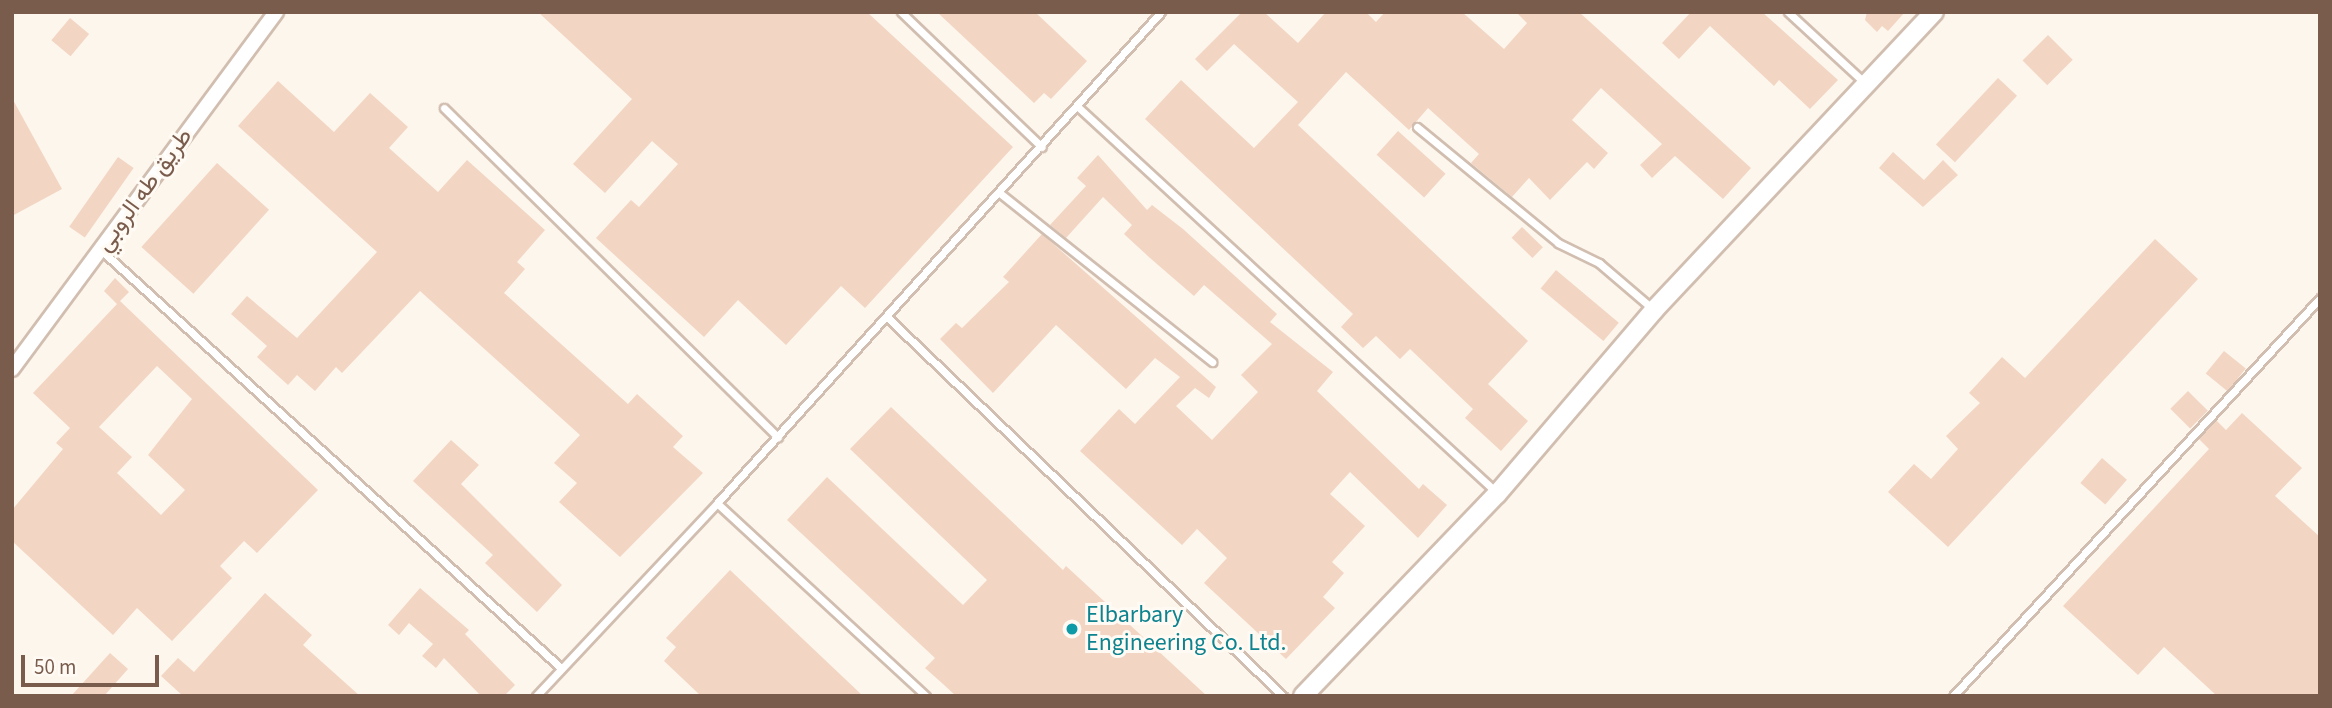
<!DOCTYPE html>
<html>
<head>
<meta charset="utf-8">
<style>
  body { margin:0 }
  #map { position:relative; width:2332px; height:708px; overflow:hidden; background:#fdf6ec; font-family:"Source Sans 3",Vazirmatn,sans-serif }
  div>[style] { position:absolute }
  .building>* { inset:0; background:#f3d5c3; transform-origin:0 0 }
  .roads { filter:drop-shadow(2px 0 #d1beb0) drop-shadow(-2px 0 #d1beb0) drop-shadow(0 2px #d1beb0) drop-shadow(0 -2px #d1beb0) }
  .service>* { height:7px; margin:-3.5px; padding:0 3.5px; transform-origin:3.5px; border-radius:3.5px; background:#fff }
  .minor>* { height:14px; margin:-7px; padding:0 7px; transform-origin:7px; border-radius:7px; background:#fff }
  .tertiary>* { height:18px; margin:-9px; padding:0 9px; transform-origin:9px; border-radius:9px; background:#fff }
  .dots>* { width:19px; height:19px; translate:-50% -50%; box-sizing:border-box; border:4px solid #fffaf3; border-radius:50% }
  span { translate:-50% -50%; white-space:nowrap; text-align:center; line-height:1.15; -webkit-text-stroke:6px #fffaf3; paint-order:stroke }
  .street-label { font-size:24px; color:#7a5c4d }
  .culture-label { font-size:24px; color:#0d838f }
  .left { translate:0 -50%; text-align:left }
  .frame { position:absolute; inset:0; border:14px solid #7a5c4d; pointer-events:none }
  .scale { position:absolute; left:21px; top:655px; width:138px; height:32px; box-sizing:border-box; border:4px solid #7a5c4d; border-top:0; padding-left:9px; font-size:21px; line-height:24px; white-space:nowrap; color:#7a5c4d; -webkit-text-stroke:5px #fffaf3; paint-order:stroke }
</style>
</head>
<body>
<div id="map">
  <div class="building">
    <i style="clip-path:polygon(538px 12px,867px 12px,1013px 147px,865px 308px,841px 286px,786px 345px,738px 300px,704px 337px,596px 238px,631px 200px,639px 207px,678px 164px,652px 141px,605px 193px,573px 164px,632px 99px)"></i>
    <i style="clip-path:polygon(937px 12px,1035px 12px,1087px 61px,1051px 99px,1044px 93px,1034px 103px)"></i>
    <i style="clip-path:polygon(1242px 12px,1264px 12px,1298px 43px,1326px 12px,1366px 12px,1376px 22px,1385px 12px,1462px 12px,1504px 49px,1527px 23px,1516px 12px,1579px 12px,1751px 168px,1723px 199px,1675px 156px,1652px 178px,1640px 165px,1662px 144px,1601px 88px,1572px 120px,1608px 153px,1594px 169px,1587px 162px,1550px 200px,1529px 178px,1512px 197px,1471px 163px,1479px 154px,1428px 108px,1409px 130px,1346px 72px,1298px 125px,1528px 341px,1488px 384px,1528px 421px,1501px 451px,1465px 418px,1473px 409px,1410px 349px,1400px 359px,1376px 336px,1363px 348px,1341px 327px,1353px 314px,1145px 119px,1181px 80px,1254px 148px,1298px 102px,1234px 44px,1207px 71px,1195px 59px)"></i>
    <i style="clip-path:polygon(1691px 12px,1762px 12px,1838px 80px,1810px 109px,1779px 80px,1774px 86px,1710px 26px,1679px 59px,1662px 43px)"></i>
    <i style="clip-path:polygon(1867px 12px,1905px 12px,1888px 31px,1882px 26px,1877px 32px,1865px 20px)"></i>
    <i style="left:70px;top:18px;width:25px;height:29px;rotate:40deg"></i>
    <i style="left:2048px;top:35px;width:35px;height:36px;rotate:45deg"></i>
    <i style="left:1998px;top:78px;width:26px;height:91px;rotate:43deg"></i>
    <i style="clip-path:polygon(278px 81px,334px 132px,370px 93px,408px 127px,389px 148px,438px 192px,467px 160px,545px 230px,517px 262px,525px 269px,504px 293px,628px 404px,637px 394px,683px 436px,673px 447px,703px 473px,620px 557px,559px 502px,577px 483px,554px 463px,580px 435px,420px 291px,342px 373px,336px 367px,315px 391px,297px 375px,288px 385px,257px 357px,267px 346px,231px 314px,247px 296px,297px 338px,377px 252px,238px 126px)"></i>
    <i style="clip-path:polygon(12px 98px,62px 189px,12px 216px)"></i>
    <i style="left:1398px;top:131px;width:64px;height:32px;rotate:42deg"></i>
    <i style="clip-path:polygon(1893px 152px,1924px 180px,1943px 160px,1958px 175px,1923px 207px,1879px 168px)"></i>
    <i style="clip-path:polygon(1098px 155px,1147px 210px,1152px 205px,1183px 229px,1277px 314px,1270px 322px,1333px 372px,1317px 391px,1419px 489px,1423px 484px,1447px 505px,1418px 538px,1350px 472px,1330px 494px,1365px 526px,1332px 562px,1344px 573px,1323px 597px,1335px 608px,1286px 659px,1204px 583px,1227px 558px,1197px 529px,1182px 545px,1080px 451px,1119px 409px,1135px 424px,1180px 377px,1155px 358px,1126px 389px,1056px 325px,993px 393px,940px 339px,956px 323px,962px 328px,1009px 282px,1003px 277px,1042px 234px,1216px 387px,1209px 398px,1195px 388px,1176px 406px,1212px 440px,1258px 392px,1241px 375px,1272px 344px,1204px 285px,1194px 296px,1150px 258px,1124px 234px,1132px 225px,1103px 197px,1066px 238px,1050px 225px,1086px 186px,1077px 178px)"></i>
    <i style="left:118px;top:157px;width:19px;height:85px;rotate:35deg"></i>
    <i style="left:217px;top:163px;width:70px;height:113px;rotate:42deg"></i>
    <i style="left:1522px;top:227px;width:29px;height:15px;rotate:44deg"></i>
    <i style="clip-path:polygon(2155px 239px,2198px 279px,1948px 547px,1888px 492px,1914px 464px,1931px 479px,1958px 449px,1946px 436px,1980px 403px,1969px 393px,2002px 357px,2025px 378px)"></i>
    <i style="left:1556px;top:270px;width:82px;height:24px;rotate:40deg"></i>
    <i style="clip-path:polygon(evenodd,115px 278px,129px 292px,120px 301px,318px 490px,257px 553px,244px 541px,220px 566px,232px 578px,172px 641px,137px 608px,113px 635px,12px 541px,12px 510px,63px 449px,56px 443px,70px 428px,33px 393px,117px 304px,104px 291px,115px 278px,157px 366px,192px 399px,148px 455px,185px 490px,161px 515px,117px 473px,132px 457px,99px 427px,157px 366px)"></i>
    <i style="left:2224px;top:351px;width:28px;height:29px;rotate:39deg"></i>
    <i style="left:2188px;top:391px;width:28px;height:25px;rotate:45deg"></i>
    <i style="clip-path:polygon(891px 407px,1063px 570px,1066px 566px,1207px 696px,956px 696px,943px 684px,925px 668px,935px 658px,787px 520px,827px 477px,963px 605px,987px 580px,850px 449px)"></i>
    <i style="clip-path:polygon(2242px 413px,2302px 468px,2275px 496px,2320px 537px,2320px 696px,2217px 696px,2164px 647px,2138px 675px,2063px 606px,2209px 449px,2199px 439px,2216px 420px,2226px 430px)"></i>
    <i style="clip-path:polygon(451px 440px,479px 465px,461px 484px,562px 585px,537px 612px,485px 563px,493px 555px,413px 481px)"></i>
    <i style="left:2102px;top:458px;width:33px;height:33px;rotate:41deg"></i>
    <i style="clip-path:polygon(730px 570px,863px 696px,701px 696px,664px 661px,676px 647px,666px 638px)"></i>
    <i style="clip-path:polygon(420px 588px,469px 630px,465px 634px,515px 685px,504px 696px,481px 696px,444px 658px,436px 668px,422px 656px,433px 644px,409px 623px,399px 635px,388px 625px)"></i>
    <i style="clip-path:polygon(265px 593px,312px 635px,303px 645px,360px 696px,183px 696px,161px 676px,178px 658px,194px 672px)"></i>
    <i style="clip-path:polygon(110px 653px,128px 669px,104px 696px,71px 696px)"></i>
  </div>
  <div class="roads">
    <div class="service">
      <i style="left:901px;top:12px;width:195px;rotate:43.8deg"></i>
      <i style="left:1788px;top:12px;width:105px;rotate:42.7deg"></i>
      <i style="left:1077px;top:106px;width:570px;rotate:42.65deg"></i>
      <i style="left:444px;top:108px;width:469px;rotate:44.6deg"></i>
      <i style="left:1417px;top:127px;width:183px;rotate:39.4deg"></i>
      <i style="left:1558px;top:243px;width:46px;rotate:26deg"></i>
      <i style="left:1599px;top:263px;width:72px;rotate:40.5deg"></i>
      <i style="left:1001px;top:194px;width:270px;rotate:38.5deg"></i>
      <i style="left:101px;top:250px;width:622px;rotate:42.26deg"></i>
      <i style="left:887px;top:317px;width:548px;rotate:43.74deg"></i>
      <i style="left:536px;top:696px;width:265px;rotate:-46.8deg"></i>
      <i style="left:926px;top:696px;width:284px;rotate:-137.3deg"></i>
      <i style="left:717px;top:503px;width:662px;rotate:-47.88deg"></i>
      <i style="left:1953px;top:696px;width:541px;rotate:-47.32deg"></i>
    </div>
    <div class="minor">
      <i style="left:12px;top:369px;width:444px;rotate:-53.5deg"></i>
    </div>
    <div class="tertiary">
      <i style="left:1303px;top:696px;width:280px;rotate:-46.2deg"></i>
      <i style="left:1497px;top:494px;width:242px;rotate:-49.5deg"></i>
      <i style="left:1654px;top:310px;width:409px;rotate:-46.8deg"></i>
    </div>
  </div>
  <div class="dots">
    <i style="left:1072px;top:629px;background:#0f9aa8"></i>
  </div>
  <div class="street-label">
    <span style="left:144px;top:190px;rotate:-54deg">طريق طه الروبي</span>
  </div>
  <div class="culture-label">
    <span class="left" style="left:1086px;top:629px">Elbarbary<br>Engineering Co. Ltd.</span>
  </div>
  <div class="frame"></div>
  <div class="scale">50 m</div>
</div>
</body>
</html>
